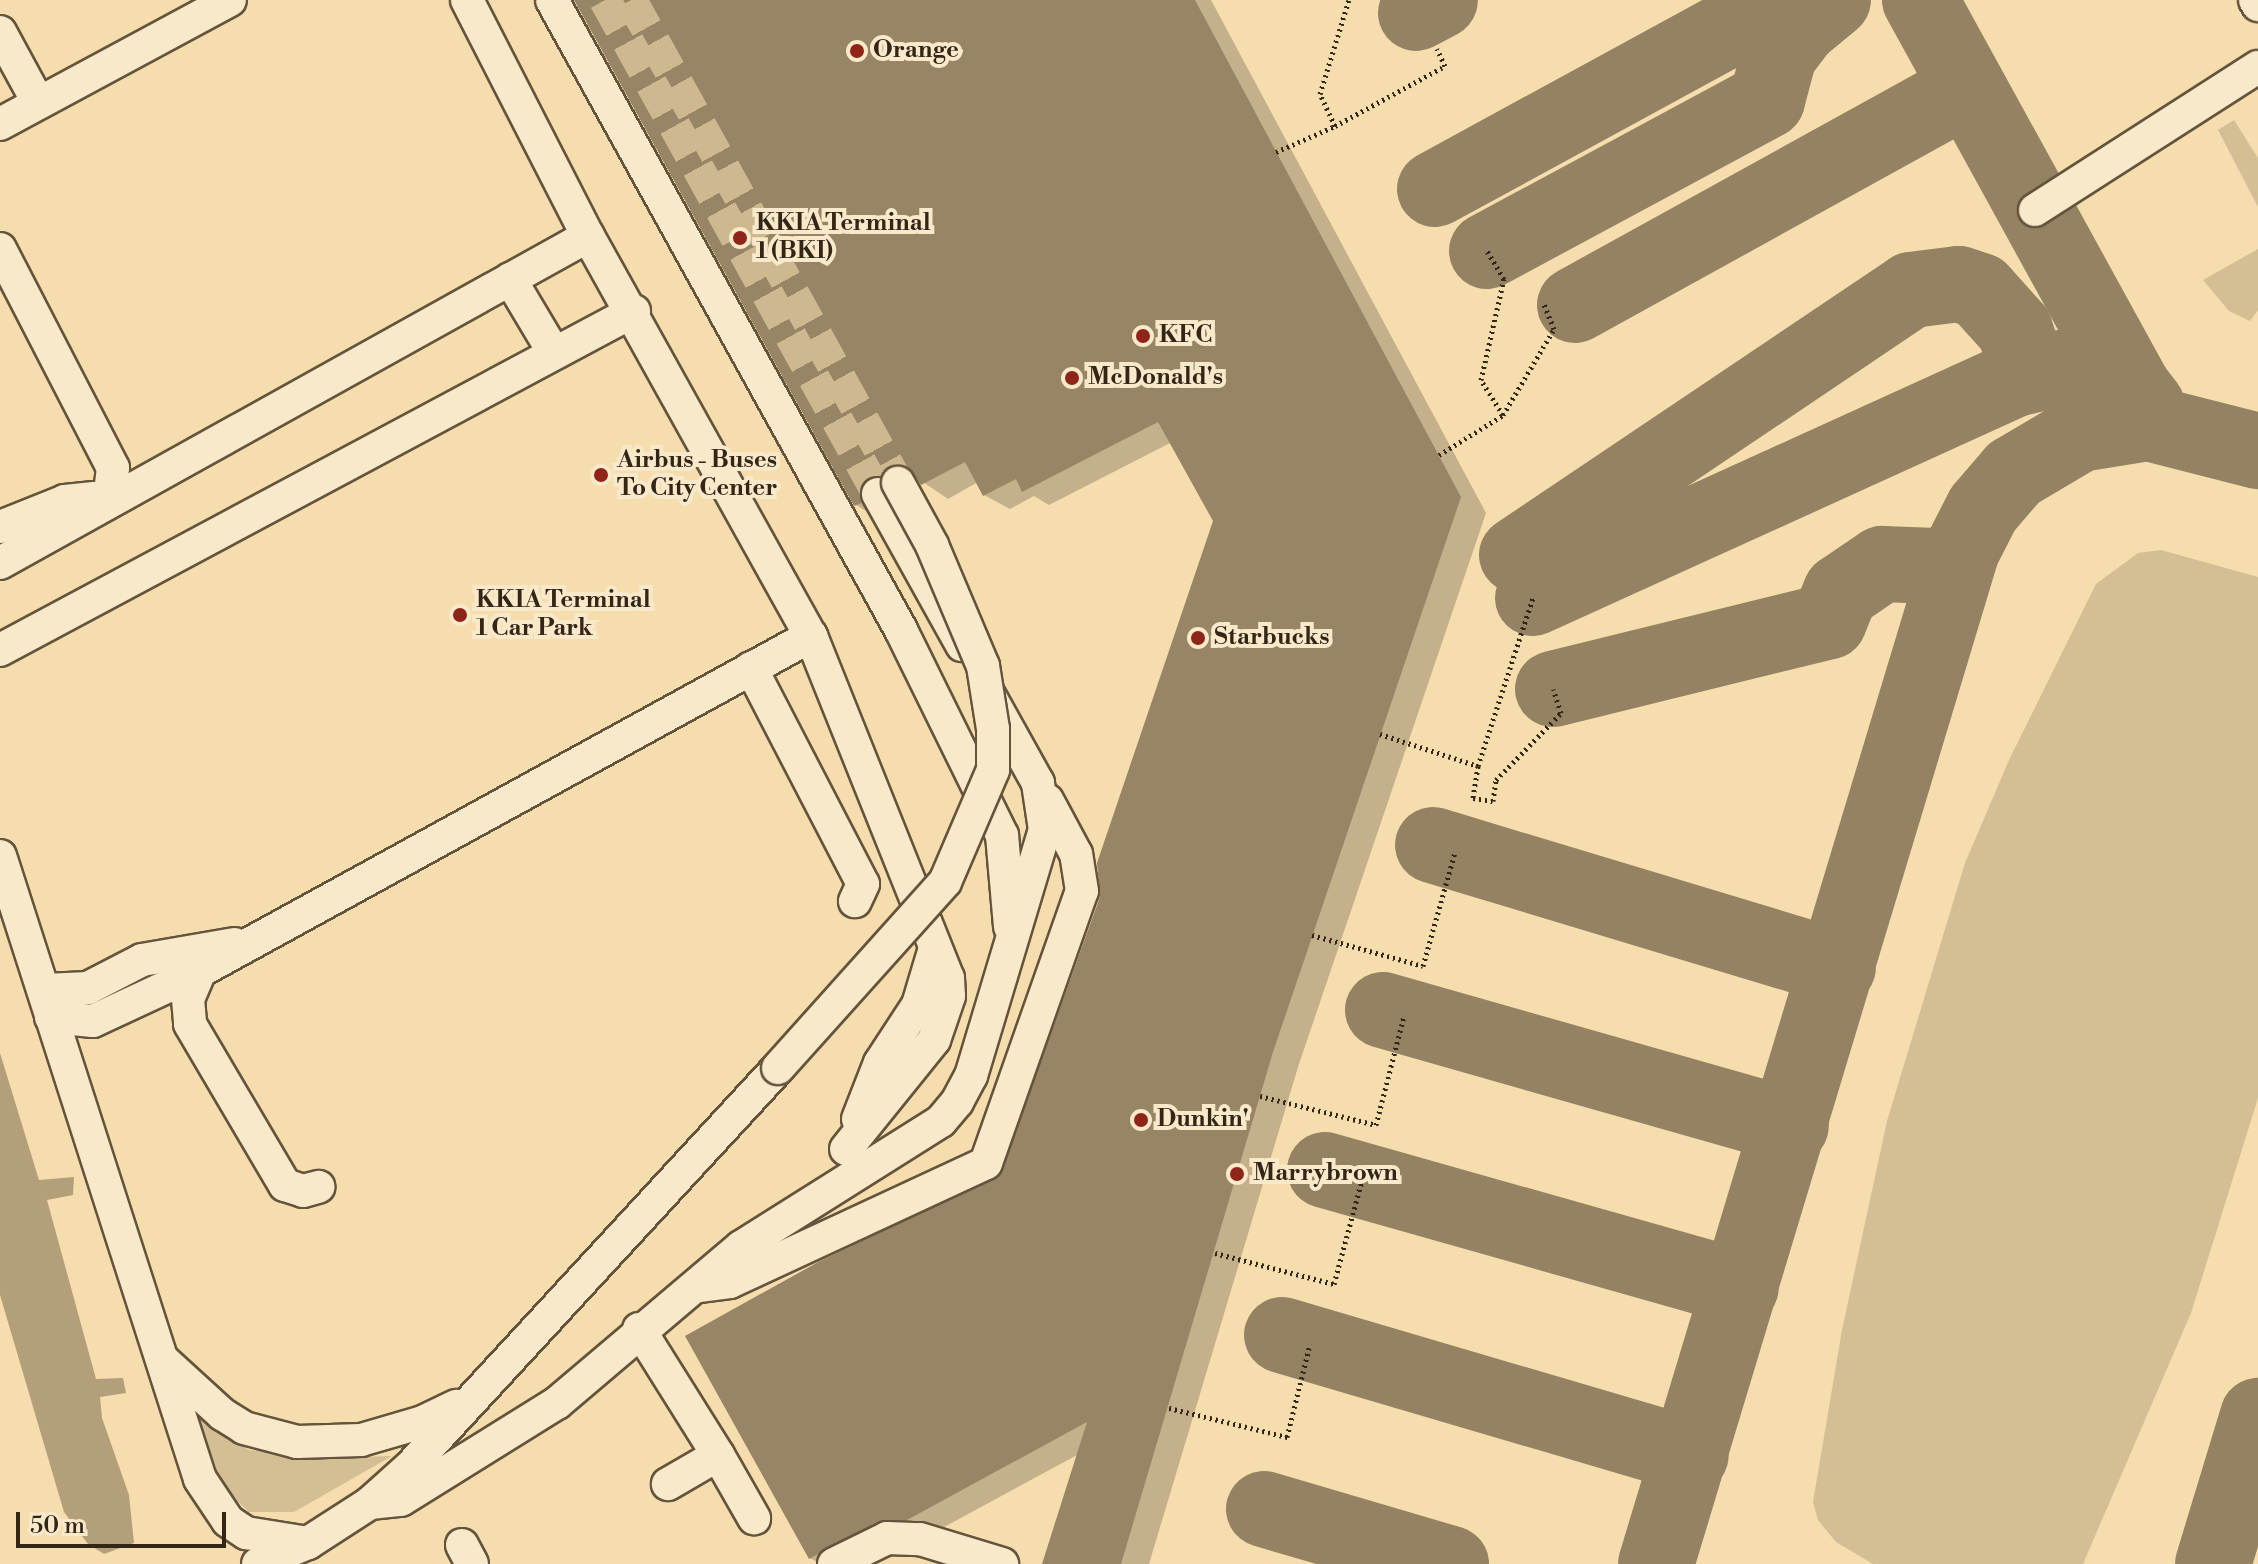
<!DOCTYPE html>
<html>
<head>
<meta charset="utf-8">
<style>
  body { margin:0 }
  #map { position:relative; width:2258px; height:1564px; overflow:hidden; background:#f5ddad; font-family:"Libre Bodoni",serif }
  div>[style] { position:absolute }
  .green>* { inset:0; background:#d4be93 }
  .water>* { inset:0; background:#b39f7a }
  .shadow>* { inset:0; background:#0003 }
  .taxiway>* { height:76px; margin:-38px; padding:0 38px; transform-origin:38px; border-radius:38px; background:#948262 }
  .building>* { inset:0; background:#988565 }
  .minor-tunnel>* { height:32px; margin-top:-16px; transform-origin:0; background:repeating-linear-gradient(90deg,#ceb88f 0 32px,transparent 0 48px) }
  .path>* { height:5px; margin-top:-2.5px; transform-origin:0; background:repeating-linear-gradient(90deg,#332616 0 2px,transparent 0 6px) }
  .roads { filter:drop-shadow(2px 0 #64543c) drop-shadow(-2px 0 #64543c) drop-shadow(0 2px #64543c) drop-shadow(0 -2px #64543c) }
  .minor>* { height:32px; margin:-16px; padding:0 16px; transform-origin:16px; border-radius:16px; background:#f8e9ca }
  .bridges { filter:drop-shadow(2px 0 #64543c) drop-shadow(-2px 0 #64543c) drop-shadow(0 2px #64543c) drop-shadow(0 -2px #64543c) }
  .minor-bridge>* { height:32px; margin:-16px; padding:0 16px; transform-origin:16px; border-radius:16px; background:#f8e9ca }
  .dots>* { width:22px; height:22px; translate:-50% -50%; box-sizing:border-box; border:4px solid #f8e9ca; border-radius:50% }
  span { translate:-50% -50%; white-space:nowrap; text-align:center; line-height:1.15; -webkit-text-stroke:8px #f8e9ca; paint-order:stroke }
  .poi-label { font-size:24px; color:#332616; font-weight:700 }
  .left { translate:0 -50%; text-align:left }
  .scale { position:absolute; left:16px; top:1512px; width:210px; height:36px; box-sizing:border-box; border:4px solid #332616; border-top:0; padding-left:10px; font-size:24px; line-height:28px; white-space:nowrap; color:#332616; -webkit-text-stroke:6px #f8e9ca; paint-order:stroke }
</style>
</head>
<body>
<div id="map">
  <div class="green">
    <i style="clip-path:polygon(2234px 120px,2258px 158px,2258px 207px,2218px 130px)"></i>
    <i style="clip-path:polygon(2258px 249px,2258px 310px,2250px 321px,2229px 311px,2203px 280px)"></i>
    <i style="clip-path:polygon(2161px 550px,2258px 577px,2258px 1098px,2191px 1313px,2083px 1564px,1873px 1564px,1836px 1542px,1818px 1520px,1813px 1502px,1842px 1330px,1887px 1121px,1965px 863px,2009px 760px,2096px 584px,2138px 553px)"></i>
    <i style="clip-path:polygon(197px 1417px,249px 1450px,322px 1458px,392px 1456px,294px 1512px,249px 1512px,220px 1485px,207px 1460px)"></i>
  </div>
  <div class="water">
    <i style="clip-path:polygon(0 1053px,39px 1180px,74px 1177px,73px 1195px,47px 1200px,96px 1379px,123px 1378px,126px 1393px,100px 1397px,102px 1418px,129px 1495px,134px 1543px,104px 1554px,88px 1544px,64px 1512px,0 1295px)"></i>
  </div>
  <div class="shadow">
    <i style="clip-path:polygon(576px 0,1211px 0,1486px 513px,1298px 1067px,1149px 1564px,1044px 1564px,1079px 1454px,933px 1533px,821px 1564px,810px 1558px,1002px 1177px,1102px 898px,1215px 520px,1172px 442px,1049px 505px,1034px 496px,1010px 509px,984px 495px,978px 482px,948px 499px,920px 480px,887px 498px,881px 520px,856px 505px)"></i>
  </div>
  <div class="taxiway">
    <i style="left:1920px;top:0;width:443px;rotate:61.2deg"></i>
    <i style="left:2133px;top:388px;width:23px;rotate:52deg"></i>
    <i style="left:1416px;top:13px;width:27px;rotate:-28deg"></i>
    <i style="left:1435px;top:189px;width:395px;rotate:-28.6deg"></i>
    <i style="left:1487px;top:251px;width:318px;rotate:-28.3deg"></i>
    <i style="left:1767px;top:100px;width:47px;rotate:-75.1deg"></i>
    <i style="left:1779px;top:55px;width:34px;rotate:-53deg"></i>
    <i style="left:1799px;top:28px;width:44px;rotate:-39.5deg"></i>
    <i style="left:1575px;top:305px;width:449px;rotate:-28.9deg"></i>
    <i style="left:1517px;top:555px;width:475px;rotate:-33.9deg"></i>
    <i style="left:1911px;top:290px;width:48px;rotate:-7.1deg"></i>
    <i style="left:1959px;top:284px;width:22px;rotate:18deg"></i>
    <i style="left:1980px;top:291px;width:52px;rotate:48.1deg"></i>
    <i style="left:2015px;top:330px;width:26px;rotate:72deg"></i>
    <i style="left:1533px;top:598px;width:529px;rotate:-24.43deg"></i>
    <i style="left:2015px;top:379px;width:48px;rotate:-13.2deg"></i>
    <i style="left:2062px;top:368px;width:27px;rotate:4deg"></i>
    <i style="left:2089px;top:370px;width:48px;rotate:22.2deg"></i>
    <i style="left:1553px;top:689px;width:284px;rotate:-13.8deg"></i>
    <i style="left:1829px;top:621px;width:31px;rotate:-68deg"></i>
    <i style="left:1841px;top:592px;width:50px;rotate:-34.3deg"></i>
    <i style="left:1882px;top:564px;width:54px;rotate:2.1deg"></i>
    <i style="left:1936px;top:566px;width:21px;rotate:37deg"></i>
    <i style="left:1433px;top:845px;width:423px;rotate:16.8deg"></i>
    <i style="left:1383px;top:1010px;width:424px;rotate:15.9deg"></i>
    <i style="left:1325px;top:1170px;width:432px;rotate:15.8deg"></i>
    <i style="left:1282px;top:1335px;width:426px;rotate:16.4deg"></i>
    <i style="left:1264px;top:1509px;width:195px;rotate:16.4deg"></i>
    <i style="left:1656px;top:1564px;width:1059px;rotate:-73.21deg"></i>
    <i style="left:1962px;top:550px;width:46px;rotate:-62.9deg"></i>
    <i style="left:1983px;top:509px;width:48px;rotate:-49.3deg"></i>
    <i style="left:2014px;top:473px;width:77px;rotate:-30.6deg"></i>
    <i style="left:2080px;top:434px;width:69px;rotate:-9.2deg"></i>
    <i style="left:2148px;top:423px;width:114px;rotate:14.3deg"></i>
    <i style="left:2213px;top:1564px;width:155px;rotate:-73.1deg"></i>
  </div>
  <div class="building">
    <i style="clip-path:polygon(574px 0,1195px 0,1461px 497px,1273px 1052px,1121px 1564px,1042px 1564px,1087px 1422px,907px 1520px,879px 1521px,809px 1559px,685px 1336px,820px 1261px,1000px 1175px,1100px 897px,1097px 863px,1213px 521px,1158px 422px,1022px 492px,1016px 479px,983px 496px,965px 462px,921px 485px,908px 467px,898px 464px,862px 484px,861px 503px,854px 506px)"></i>
  </div>
  <div class="minor-tunnel">
    <i style="left:605px;top:0;width:564px;rotate:61.07deg"></i>
    <i style="left:631px;top:0;width:552px;rotate:61.07deg"></i>
  </div>
  <div class="path">
    <i style="left:1335px;top:126px;width:125px;rotate:-28.6deg"></i>
    <i style="left:1445px;top:66px;width:19px;rotate:-115deg"></i>
    <i style="left:1276px;top:152px;width:64px;rotate:-23.8deg"></i>
    <i style="left:1335px;top:126px;width:35px;rotate:-115deg"></i>
    <i style="left:1320px;top:94px;width:98px;rotate:-72.9deg"></i>
    <i style="left:1503px;top:415px;width:100px;rotate:-59.3deg"></i>
    <i style="left:1554px;top:329px;width:27px;rotate:-112deg"></i>
    <i style="left:1439px;top:455px;width:75px;rotate:-32deg"></i>
    <i style="left:1503px;top:415px;width:41px;rotate:-122.2deg"></i>
    <i style="left:1481px;top:380px;width:104px;rotate:-77.2deg"></i>
    <i style="left:1504px;top:279px;width:33px;rotate:-121deg"></i>
    <i style="left:1380px;top:734px;width:103px;rotate:18.1deg"></i>
    <i style="left:1478px;top:766px;width:177px;rotate:-71.9deg"></i>
    <i style="left:1478px;top:766px;width:32px;rotate:99deg"></i>
    <i style="left:1473px;top:798px;width:20px;rotate:9deg"></i>
    <i style="left:1493px;top:801px;width:21px;rotate:-82deg"></i>
    <i style="left:1496px;top:780px;width:93px;rotate:-45.9deg"></i>
    <i style="left:1561px;top:713px;width:25px;rotate:-108deg"></i>
    <i style="left:1312px;top:935px;width:115px;rotate:15.6deg"></i>
    <i style="left:1423px;top:966px;width:118px;rotate:-74.3deg"></i>
    <i style="left:1260px;top:1096px;width:120px;rotate:14deg"></i>
    <i style="left:1376px;top:1125px;width:113px;rotate:-75.6deg"></i>
    <i style="left:1215px;top:1253px;width:123px;rotate:14.6deg"></i>
    <i style="left:1334px;top:1284px;width:108px;rotate:-74.9deg"></i>
    <i style="left:1169px;top:1408px;width:122px;rotate:13.8deg"></i>
    <i style="left:1287px;top:1437px;width:96px;rotate:-76.1deg"></i>
  </div>
  <div class="roads">
    <div class="minor">
      <i style="left:467px;top:0;width:265px;rotate:62.9deg"></i>
      <i style="left:588px;top:236px;width:458px;rotate:60.9deg"></i>
      <i style="left:811px;top:636px;width:368px;rotate:68.2deg"></i>
      <i style="left:948px;top:978px;width:18px;rotate:87deg"></i>
      <i style="left:949px;top:996px;width:46px;rotate:108.8deg"></i>
      <i style="left:934px;top:1040px;width:140px;rotate:128.9deg"></i>
      <i style="left:552px;top:0;width:720px;rotate:61.01deg"></i>
      <i style="left:901px;top:630px;width:229px;rotate:63.8deg"></i>
      <i style="left:1002px;top:835px;width:92px;rotate:85deg"></i>
      <i style="left:2255px;top:0;width:6px;rotate:59deg"></i>
      <i style="left:0;top:32px;width:80px;rotate:61.5deg"></i>
      <i style="left:0;top:124px;width:261px;rotate:-28.3deg"></i>
      <i style="left:2035px;top:210px;width:265px;rotate:-32.7deg"></i>
      <i style="left:0;top:249px;width:246px;rotate:62.7deg"></i>
      <i style="left:113px;top:468px;width:31px;rotate:97deg"></i>
      <i style="left:510px;top:279px;width:84px;rotate:59.2deg"></i>
      <i style="left:878px;top:494px;width:173px;rotate:60.9deg"></i>
      <i style="left:0;top:527px;width:70px;rotate:-21.8deg"></i>
      <i style="left:65px;top:501px;width:29px;rotate:-6deg"></i>
      <i style="left:0;top:563px;width:673px;rotate:-29.08deg"></i>
      <i style="left:0;top:650px;width:719px;rotate:-28.13deg"></i>
      <i style="left:751px;top:668px;width:243px;rotate:62.6deg"></i>
      <i style="left:863px;top:884px;width:19px;rotate:115deg"></i>
      <i style="left:0;top:856px;width:654px;rotate:72.2deg"></i>
      <i style="left:200px;top:1479px;width:50px;rotate:56.3deg"></i>
      <i style="left:228px;top:1521px;width:22px;rotate:34deg"></i>
      <i style="left:246px;top:1533px;width:63px;rotate:9.2deg"></i>
      <i style="left:200px;top:971px;width:30px;rotate:113deg"></i>
      <i style="left:188px;top:999px;width:25px;rotate:85deg"></i>
      <i style="left:190px;top:1024px;width:187px;rotate:59.5deg"></i>
      <i style="left:285px;top:1185px;width:19px;rotate:18deg"></i>
      <i style="left:303px;top:1191px;width:16px;rotate:-15deg"></i>
      <i style="left:45px;top:990px;width:43px;rotate:-2.7deg"></i>
      <i style="left:88px;top:988px;width:61px;rotate:-27.4deg"></i>
      <i style="left:142px;top:960px;width:94px;rotate:-9.8deg"></i>
      <i style="left:51px;top:1017px;width:42px;rotate:5.4deg"></i>
      <i style="left:93px;top:1021px;width:118px;rotate:-25deg"></i>
      <i style="left:200px;top:971px;width:697px;rotate:-28.74deg"></i>
      <i style="left:858px;top:1119px;width:60px;rotate:-68.6deg"></i>
      <i style="left:880px;top:1063px;width:69px;rotate:-56.8deg"></i>
      <i style="left:918px;top:1005px;width:59px;rotate:-73.4deg"></i>
      <i style="left:699px;top:1286px;width:31px;rotate:-7deg"></i>
      <i style="left:730px;top:1282px;width:282px;rotate:-24.9deg"></i>
      <i style="left:986px;top:1163px;width:288px;rotate:-70.6deg"></i>
      <i style="left:1082px;top:891px;width:37px;rotate:-99deg"></i>
      <i style="left:1076px;top:854px;width:61px;rotate:-118.2deg"></i>
      <i style="left:639px;top:1329px;width:149px;rotate:57.9deg"></i>
      <i style="left:718px;top:1455px;width:58px;rotate:149.9deg"></i>
      <i style="left:164px;top:1361px;width:79px;rotate:42.4deg"></i>
      <i style="left:222px;top:1414px;width:26px;rotate:32deg"></i>
      <i style="left:244px;top:1428px;width:55px;rotate:14.8deg"></i>
      <i style="left:297px;top:1442px;width:64px;rotate:-1.8deg"></i>
      <i style="left:361px;top:1440px;width:65px;rotate:-16.2deg"></i>
      <i style="left:423px;top:1422px;width:37px;rotate:-26deg"></i>
      <i style="left:718px;top:1455px;width:73px;rotate:60.3deg"></i>
      <i style="left:370px;top:1503px;width:31px;rotate:-6deg"></i>
      <i style="left:401px;top:1500px;width:184px;rotate:-31.9deg"></i>
      <i style="left:557px;top:1403px;width:241px;rotate:-40.3deg"></i>
      <i style="left:741px;top:1247px;width:236px;rotate:-32.2deg"></i>
      <i style="left:941px;top:1121px;width:25px;rotate:-50deg"></i>
      <i style="left:957px;top:1102px;width:30px;rotate:-62deg"></i>
      <i style="left:971px;top:1076px;width:257px;rotate:-73.3deg"></i>
      <i style="left:1045px;top:830px;width:48px;rotate:-98.5deg"></i>
      <i style="left:1038px;top:783px;width:103px;rotate:-119.1deg"></i>
      <i style="left:462px;top:1545px;width:21px;rotate:62deg"></i>
      <i style="left:258px;top:1564px;width:54px;rotate:-22.8deg"></i>
      <i style="left:308px;top:1543px;width:74px;rotate:-32.8deg"></i>
      <i style="left:370px;top:1503px;width:54px;rotate:-42deg"></i>
      <i style="left:410px;top:1467px;width:543px;rotate:-47.31deg"></i>
      <i style="left:834px;top:1564px;width:59px;rotate:-26.1deg"></i>
      <i style="left:887px;top:1538px;width:33px;rotate:2deg"></i>
      <i style="left:920px;top:1539px;width:86px;rotate:17deg"></i>
    </div>
  </div>
  <div class="bridges">
    <div class="minor-bridge">
      <i style="left:778px;top:1068px;width:250px;rotate:-48.1deg"></i>
      <i style="left:945px;top:882px;width:122px;rotate:-66.8deg"></i>
      <i style="left:993px;top:770px;width:41px;rotate:-90deg"></i>
      <i style="left:993px;top:729px;width:64px;rotate:-99deg"></i>
      <i style="left:983px;top:666px;width:131px;rotate:-112.9deg"></i>
      <i style="left:932px;top:545px;width:71px;rotate:-118.7deg"></i>
    </div>
  </div>
  <div class="dots">
    <i style="left:857px;top:51px;background:#8f2418"></i>
    <i style="left:740px;top:238px;background:#8f2418"></i>
    <i style="left:1143px;top:336px;background:#8f2418"></i>
    <i style="left:1072px;top:378px;background:#8f2418"></i>
    <i style="left:601px;top:475px;background:#8f2418"></i>
    <i style="left:460px;top:615px;background:#8f2418"></i>
    <i style="left:1198px;top:638px;background:#8f2418"></i>
    <i style="left:1141px;top:1120px;background:#8f2418"></i>
    <i style="left:1237px;top:1174px;background:#8f2418"></i>
  </div>
  <div class="poi-label">
    <span class="left" style="left:873px;top:51px">Orange</span>
    <span class="left" style="left:756px;top:238px">KKIA Terminal<br>1 (BKI)</span>
    <span class="left" style="left:1159px;top:336px">KFC</span>
    <span class="left" style="left:1088px;top:378px">McDonald's</span>
    <span class="left" style="left:617px;top:475px">Airbus - Buses<br>To City Center</span>
    <span class="left" style="left:476px;top:615px">KKIA Terminal<br>1 Car Park</span>
    <span class="left" style="left:1214px;top:638px">Starbucks</span>
    <span class="left" style="left:1157px;top:1120px">Dunkin'</span>
    <span class="left" style="left:1253px;top:1174px">Marrybrown</span>
  </div>
  <div class="scale">50 m</div>
</div>
</body>
</html>
